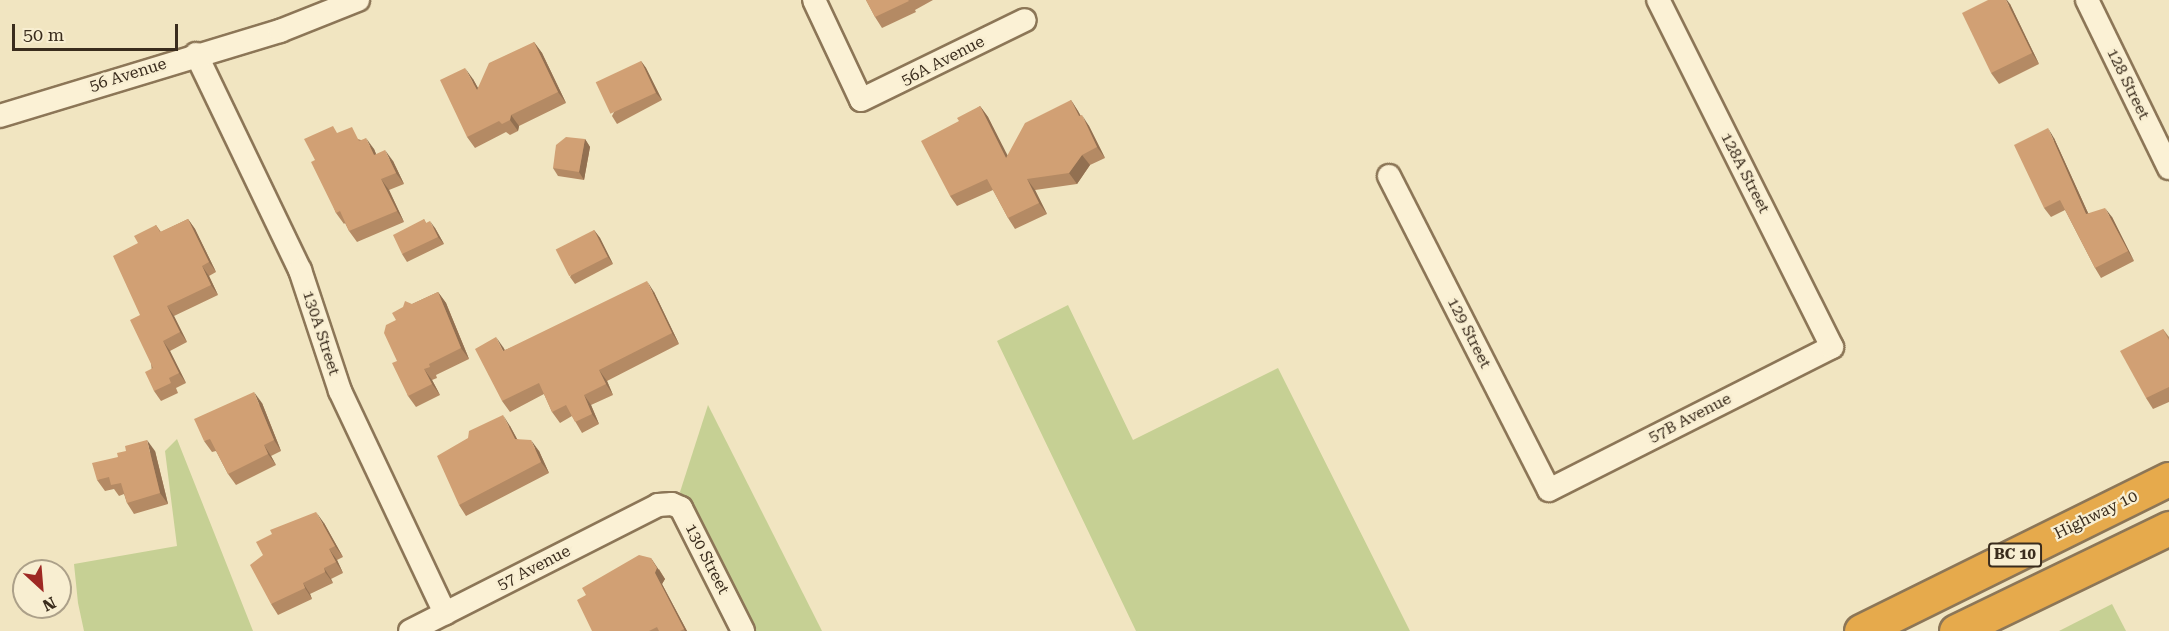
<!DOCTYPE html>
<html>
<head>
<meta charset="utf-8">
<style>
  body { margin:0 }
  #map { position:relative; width:2169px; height:631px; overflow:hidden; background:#f1e5c1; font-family:"Roboto Serif",serif }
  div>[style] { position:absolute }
  .green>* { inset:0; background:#c6d094 }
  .roads { filter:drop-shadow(2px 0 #8c7657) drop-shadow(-2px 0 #8c7657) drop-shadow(0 2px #8c7657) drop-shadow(0 -2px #8c7657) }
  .minor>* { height:22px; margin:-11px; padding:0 11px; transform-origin:11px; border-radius:11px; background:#fbf1d5 }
  .highway>* { height:33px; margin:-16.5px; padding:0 16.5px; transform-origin:16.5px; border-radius:16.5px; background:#e6aa4c }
  .wall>* { inset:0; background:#b48a64 }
  .shaded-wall>* { inset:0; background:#927051 }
  .building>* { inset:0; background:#d1a074; transform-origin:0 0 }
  span { translate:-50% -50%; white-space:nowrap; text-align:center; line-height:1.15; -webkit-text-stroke:4.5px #f8eed1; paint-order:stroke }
  .shield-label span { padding:2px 4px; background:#f8eed1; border:2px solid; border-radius:4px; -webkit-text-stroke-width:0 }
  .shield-label { font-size:15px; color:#3a2c1d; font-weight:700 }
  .street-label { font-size:16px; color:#3a2c1d }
  .north { position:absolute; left:12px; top:559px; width:60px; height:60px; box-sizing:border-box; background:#f8eed1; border:2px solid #aca089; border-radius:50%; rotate:154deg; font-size:16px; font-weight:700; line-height:24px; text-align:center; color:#3a2c1d }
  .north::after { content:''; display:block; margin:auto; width:21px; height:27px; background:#9e2823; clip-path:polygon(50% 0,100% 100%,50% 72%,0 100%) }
  .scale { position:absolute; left:12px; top:24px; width:166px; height:27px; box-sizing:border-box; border:3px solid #3a2c1d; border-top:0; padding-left:8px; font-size:18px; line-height:21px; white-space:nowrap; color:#3a2c1d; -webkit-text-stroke:4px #f8eed1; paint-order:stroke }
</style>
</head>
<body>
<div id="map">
  <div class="green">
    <i style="clip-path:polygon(1068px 305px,1133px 440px,1278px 368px,1410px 631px,1136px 631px,997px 341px)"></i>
    <i style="clip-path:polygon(708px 405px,822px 631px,747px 631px,680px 492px)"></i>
    <i style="clip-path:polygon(177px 439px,253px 631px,84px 631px,78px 603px,74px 564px,177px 546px,165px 451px)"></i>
    <i style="clip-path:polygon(2112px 604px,2126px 631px,2059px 631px)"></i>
  </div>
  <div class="roads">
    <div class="minor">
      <i style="left:814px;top:0;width:110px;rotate:64.8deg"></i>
      <i style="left:861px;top:100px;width:182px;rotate:-26deg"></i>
      <i style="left:2087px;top:0;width:187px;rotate:64deg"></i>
      <i style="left:196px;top:54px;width:240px;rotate:64.3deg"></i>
      <i style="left:300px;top:270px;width:127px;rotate:71.7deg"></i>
      <i style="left:340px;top:391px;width:246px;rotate:64.7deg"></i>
      <i style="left:0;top:116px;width:293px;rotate:-16.9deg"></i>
      <i style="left:280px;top:31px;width:84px;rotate:-21.7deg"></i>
      <i style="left:1389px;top:176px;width:352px;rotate:63deg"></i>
      <i style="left:1549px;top:490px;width:317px;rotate:-26.8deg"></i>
      <i style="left:1832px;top:347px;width:388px;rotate:-116.6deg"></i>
      <i style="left:410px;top:631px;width:278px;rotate:-26.9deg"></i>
      <i style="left:658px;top:505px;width:14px;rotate:-4deg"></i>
      <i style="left:672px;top:504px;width:10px;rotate:24deg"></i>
      <i style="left:681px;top:508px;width:138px;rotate:63.2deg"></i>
    </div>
    <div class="highway">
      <i style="left:1861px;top:631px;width:343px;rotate:-26.3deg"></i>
      <i style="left:1956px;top:631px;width:237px;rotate:-25.8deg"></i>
    </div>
  </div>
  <div class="wall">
    <i style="clip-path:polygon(866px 0,933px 0,915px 10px,916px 12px,882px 28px,875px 17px)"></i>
    <i style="clip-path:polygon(2010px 4px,2039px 64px,1999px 84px,1991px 73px)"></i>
    <i style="clip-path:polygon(534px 42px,542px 53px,566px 103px,519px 126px,518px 131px,510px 135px,506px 132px,475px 148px,467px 137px,473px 79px,478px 88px)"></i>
    <i style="clip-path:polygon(641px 61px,646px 68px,662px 100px,617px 124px,612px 116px)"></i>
    <i style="clip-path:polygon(1071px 100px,1081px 116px,1089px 126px,1105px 158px,1090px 165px,1077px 184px,1035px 190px,1047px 214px,1015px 229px,1008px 218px,993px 190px,957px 206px,950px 196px,959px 121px,980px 106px,988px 117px,1007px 156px)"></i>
    <i style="clip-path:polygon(338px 133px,361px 140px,374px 149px,376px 154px,393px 161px,404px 184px,389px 190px,404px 222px,357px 242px,349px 231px,345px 223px,344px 224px,336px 213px,315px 160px)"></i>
    <i style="clip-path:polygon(2054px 138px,2088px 213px,2112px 217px,2134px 261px,2101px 278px,2095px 268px,2065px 210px,2051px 217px,2044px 208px)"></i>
    <i style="clip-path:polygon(585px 139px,590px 147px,584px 180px,558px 176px,553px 168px)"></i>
    <i style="clip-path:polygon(188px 219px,195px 229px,216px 272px,209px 276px,218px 295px,174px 316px,187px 342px,170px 351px,186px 383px,176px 388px,178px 393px,161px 401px,154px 391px,138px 243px,156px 225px,161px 232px)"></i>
    <i style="clip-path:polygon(424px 219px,426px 223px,435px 228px,444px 244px,407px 262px,402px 254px)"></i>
    <i style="clip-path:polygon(594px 230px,600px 238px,613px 264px,575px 284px,570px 277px)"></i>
    <i style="clip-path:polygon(438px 292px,446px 303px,469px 359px,436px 375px,437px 378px,432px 380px,440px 395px,416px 407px,408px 396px,397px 361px,396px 320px,412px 304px)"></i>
    <i style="clip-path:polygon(654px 292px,679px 344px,607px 381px,613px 395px,591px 405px,599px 424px,582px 433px,572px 416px,560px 423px,552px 412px,544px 394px,510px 412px,502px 401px,503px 347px,505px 350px)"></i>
    <i style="clip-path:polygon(2163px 329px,2169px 337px,2169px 402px,2153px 409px,2146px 398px)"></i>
    <i style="clip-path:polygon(262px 403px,281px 451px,271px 456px,276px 465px,236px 485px,228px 474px,216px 451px,212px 452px,204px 441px)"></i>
    <i style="clip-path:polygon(510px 426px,517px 439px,539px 451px,549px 473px,466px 516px,459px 505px)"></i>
    <i style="clip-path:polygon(155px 451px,168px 504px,134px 514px,127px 503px,124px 494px,119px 496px,114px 489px,105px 491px,97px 480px)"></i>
    <i style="clip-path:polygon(324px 523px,343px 557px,337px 560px,343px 573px,331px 579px,333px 583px,310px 594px,312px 599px,278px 615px,271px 604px)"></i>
    <i style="clip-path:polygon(659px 569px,665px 579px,662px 584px,687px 631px,592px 631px)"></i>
  </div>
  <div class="shaded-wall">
    <i style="clip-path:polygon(2006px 0,2007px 0,2010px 4px,2039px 64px,2032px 53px)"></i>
    <i style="clip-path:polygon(534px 42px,542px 53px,566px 103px,558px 92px)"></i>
    <i style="clip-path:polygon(641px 61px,646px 68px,662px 100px,656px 93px)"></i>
    <i style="clip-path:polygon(465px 68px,473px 79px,485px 101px,477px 90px)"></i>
    <i style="clip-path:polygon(1071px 100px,1078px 111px,1086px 127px,1079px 116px)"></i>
    <i style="clip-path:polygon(980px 106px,988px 117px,1014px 168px,1006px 158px)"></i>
    <i style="clip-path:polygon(511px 115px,519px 126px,518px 131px,510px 120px)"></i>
    <i style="clip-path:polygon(1082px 115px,1089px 126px,1105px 158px,1097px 147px)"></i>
    <i style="clip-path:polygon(2048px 128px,2054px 138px,2093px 224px,2086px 214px)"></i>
    <i style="clip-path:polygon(366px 138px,374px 149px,381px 166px,374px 155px)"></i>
    <i style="clip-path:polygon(585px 139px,590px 147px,584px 180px,579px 172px)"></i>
    <i style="clip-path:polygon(385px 150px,393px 161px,404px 184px,396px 173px)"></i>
    <i style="clip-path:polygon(1082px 155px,1090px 165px,1077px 184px,1069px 173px)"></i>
    <i style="clip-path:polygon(381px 179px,389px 190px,404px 222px,397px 211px)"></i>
    <i style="clip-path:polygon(1027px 179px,1035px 190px,1047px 214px,1039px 203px)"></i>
    <i style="clip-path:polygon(2105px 208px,2112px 217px,2134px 261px,2128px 251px)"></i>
    <i style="clip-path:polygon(188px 219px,195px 229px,216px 272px,209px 262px)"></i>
    <i style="clip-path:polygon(430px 221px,435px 228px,444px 244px,438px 237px)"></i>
    <i style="clip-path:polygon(594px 230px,600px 238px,613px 264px,608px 257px)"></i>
    <i style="clip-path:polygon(202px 266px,209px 276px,218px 295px,211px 285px)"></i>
    <i style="clip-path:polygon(647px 281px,654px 292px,679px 344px,672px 333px)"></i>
    <i style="clip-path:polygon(438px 292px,446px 303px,469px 359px,461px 348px)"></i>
    <i style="clip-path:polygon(167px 306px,174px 316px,187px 342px,180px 332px)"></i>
    <i style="clip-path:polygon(496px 337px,503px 347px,510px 362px,503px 351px)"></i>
    <i style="clip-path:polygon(163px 341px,170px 351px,186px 383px,179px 373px)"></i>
    <i style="clip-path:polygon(424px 369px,432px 380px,440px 395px,432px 384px)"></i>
    <i style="clip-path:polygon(599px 370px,607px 381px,613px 395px,606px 384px)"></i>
    <i style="clip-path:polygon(254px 392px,262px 403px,281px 451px,274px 440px)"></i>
    <i style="clip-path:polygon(584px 395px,591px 405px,599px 424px,592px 414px)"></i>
    <i style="clip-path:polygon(503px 415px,510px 426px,523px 450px,515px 439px)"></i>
    <i style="clip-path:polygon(147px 440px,155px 451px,168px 504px,160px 493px)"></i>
    <i style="clip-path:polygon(531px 440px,539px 451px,549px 473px,541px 462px)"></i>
    <i style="clip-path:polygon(264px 445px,271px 456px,276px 465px,268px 454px)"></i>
    <i style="clip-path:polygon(316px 512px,324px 523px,343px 557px,335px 546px)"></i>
    <i style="clip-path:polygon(329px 549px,337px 560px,343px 573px,336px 562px)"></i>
    <i style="clip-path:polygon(651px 558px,665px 579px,662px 584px,687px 631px,685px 631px,655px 573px)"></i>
    <i style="clip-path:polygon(324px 568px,331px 579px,333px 583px,325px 572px)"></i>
    <i style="clip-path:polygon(303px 583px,310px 594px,312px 599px,305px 588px)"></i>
  </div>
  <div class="building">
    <i style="clip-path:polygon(866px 0,908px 0,909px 1px,875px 17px)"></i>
    <i style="clip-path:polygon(1988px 0,2006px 0,2032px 53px,1991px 73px,1962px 13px)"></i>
    <i style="clip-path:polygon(534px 42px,558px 92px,511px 115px,510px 120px,502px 124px,499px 121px,467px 137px,440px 80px,465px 68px,477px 90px,489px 63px)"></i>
    <i style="left:641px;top:61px;width:35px;height:50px;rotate:65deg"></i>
    <i style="clip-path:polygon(1071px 100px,1079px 116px,1082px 115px,1097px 147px,1082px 155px,1069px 173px,1027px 179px,1039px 203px,1008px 218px,987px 179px,950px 196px,921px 141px,959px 121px,957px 118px,980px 106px,1006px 158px,1025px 123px)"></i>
    <i style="clip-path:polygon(333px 126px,337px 133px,352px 127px,359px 141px,366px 138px,374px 155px,385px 150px,396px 173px,381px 179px,397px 211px,349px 231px,340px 211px,336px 213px,311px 162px,315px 160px,304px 139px)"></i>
    <i style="clip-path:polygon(2048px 128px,2086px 214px,2105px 208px,2128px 251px,2095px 268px,2060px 200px,2044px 208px,2014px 145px)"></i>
    <i style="clip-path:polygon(566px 137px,585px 139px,579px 172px,553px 168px,556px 145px)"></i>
    <i style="clip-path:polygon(188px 219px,209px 262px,202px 266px,211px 285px,167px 306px,180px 332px,163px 341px,179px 373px,169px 378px,171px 383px,154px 391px,145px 372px,153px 368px,130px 320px,140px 315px,113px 256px,138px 243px,134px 236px,156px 225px,160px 232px)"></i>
    <i style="clip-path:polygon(424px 219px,426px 223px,430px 221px,438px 237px,402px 254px,393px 235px)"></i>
    <i style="left:594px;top:230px;width:30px;height:43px;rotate:63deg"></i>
    <i style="clip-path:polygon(647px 281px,672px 333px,599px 370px,606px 384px,584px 395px,592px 414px,575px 422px,566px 405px,552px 412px,539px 383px,502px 401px,475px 349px,496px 337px,503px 351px)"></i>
    <i style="clip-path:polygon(438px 292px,461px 348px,429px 364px,430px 367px,424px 369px,432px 384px,408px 396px,392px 363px,397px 361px,384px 333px,386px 325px,396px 320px,392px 313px,403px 307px,405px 301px,412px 304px)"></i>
    <i style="clip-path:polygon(2163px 329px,2169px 340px,2169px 387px,2146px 398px,2120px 351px)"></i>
    <i style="clip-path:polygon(254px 392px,274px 440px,264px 445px,268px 454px,228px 474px,210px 439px,204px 441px,194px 419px)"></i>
    <i style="clip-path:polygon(503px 415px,515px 439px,531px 440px,541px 462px,459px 505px,437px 456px,468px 438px,469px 431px)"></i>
    <i style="clip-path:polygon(147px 440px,160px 493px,127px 503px,121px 483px,111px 485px,109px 477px,97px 480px,92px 463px,118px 457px,117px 453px,126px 451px,125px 446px)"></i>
    <i style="clip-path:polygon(316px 512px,335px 546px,329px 549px,336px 562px,324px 568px,325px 572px,303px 583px,305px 588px,271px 604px,250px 565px,263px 555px,256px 542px,272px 534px,270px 530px)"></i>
    <i style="clip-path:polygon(639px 555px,651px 558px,657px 568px,655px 573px,684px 629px,680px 631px,659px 631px,657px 627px,649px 631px,592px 631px,577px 600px,586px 595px,582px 588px)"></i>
  </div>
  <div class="shield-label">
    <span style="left:2015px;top:555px">BC 10</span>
  </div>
  <div class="street-label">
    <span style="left:943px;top:61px;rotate:-27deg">56A Avenue</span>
    <span style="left:128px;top:75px;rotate:-17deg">56 Avenue</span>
    <span style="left:2128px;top:84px;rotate:64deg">128 Street</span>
    <span style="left:1745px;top:173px;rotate:63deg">128A Street</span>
    <span style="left:321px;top:333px;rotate:72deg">130A Street</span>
    <span style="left:1469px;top:333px;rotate:63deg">129 Street</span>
    <span style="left:1690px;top:418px;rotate:-27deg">57B Avenue</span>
    <span style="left:2096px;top:515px;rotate:-26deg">Highway 10</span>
    <span style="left:707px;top:559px;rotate:63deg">130 Street</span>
    <span style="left:534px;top:568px;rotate:-27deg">57 Avenue</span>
  </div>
  <div class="north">N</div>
  <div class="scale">50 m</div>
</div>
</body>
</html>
